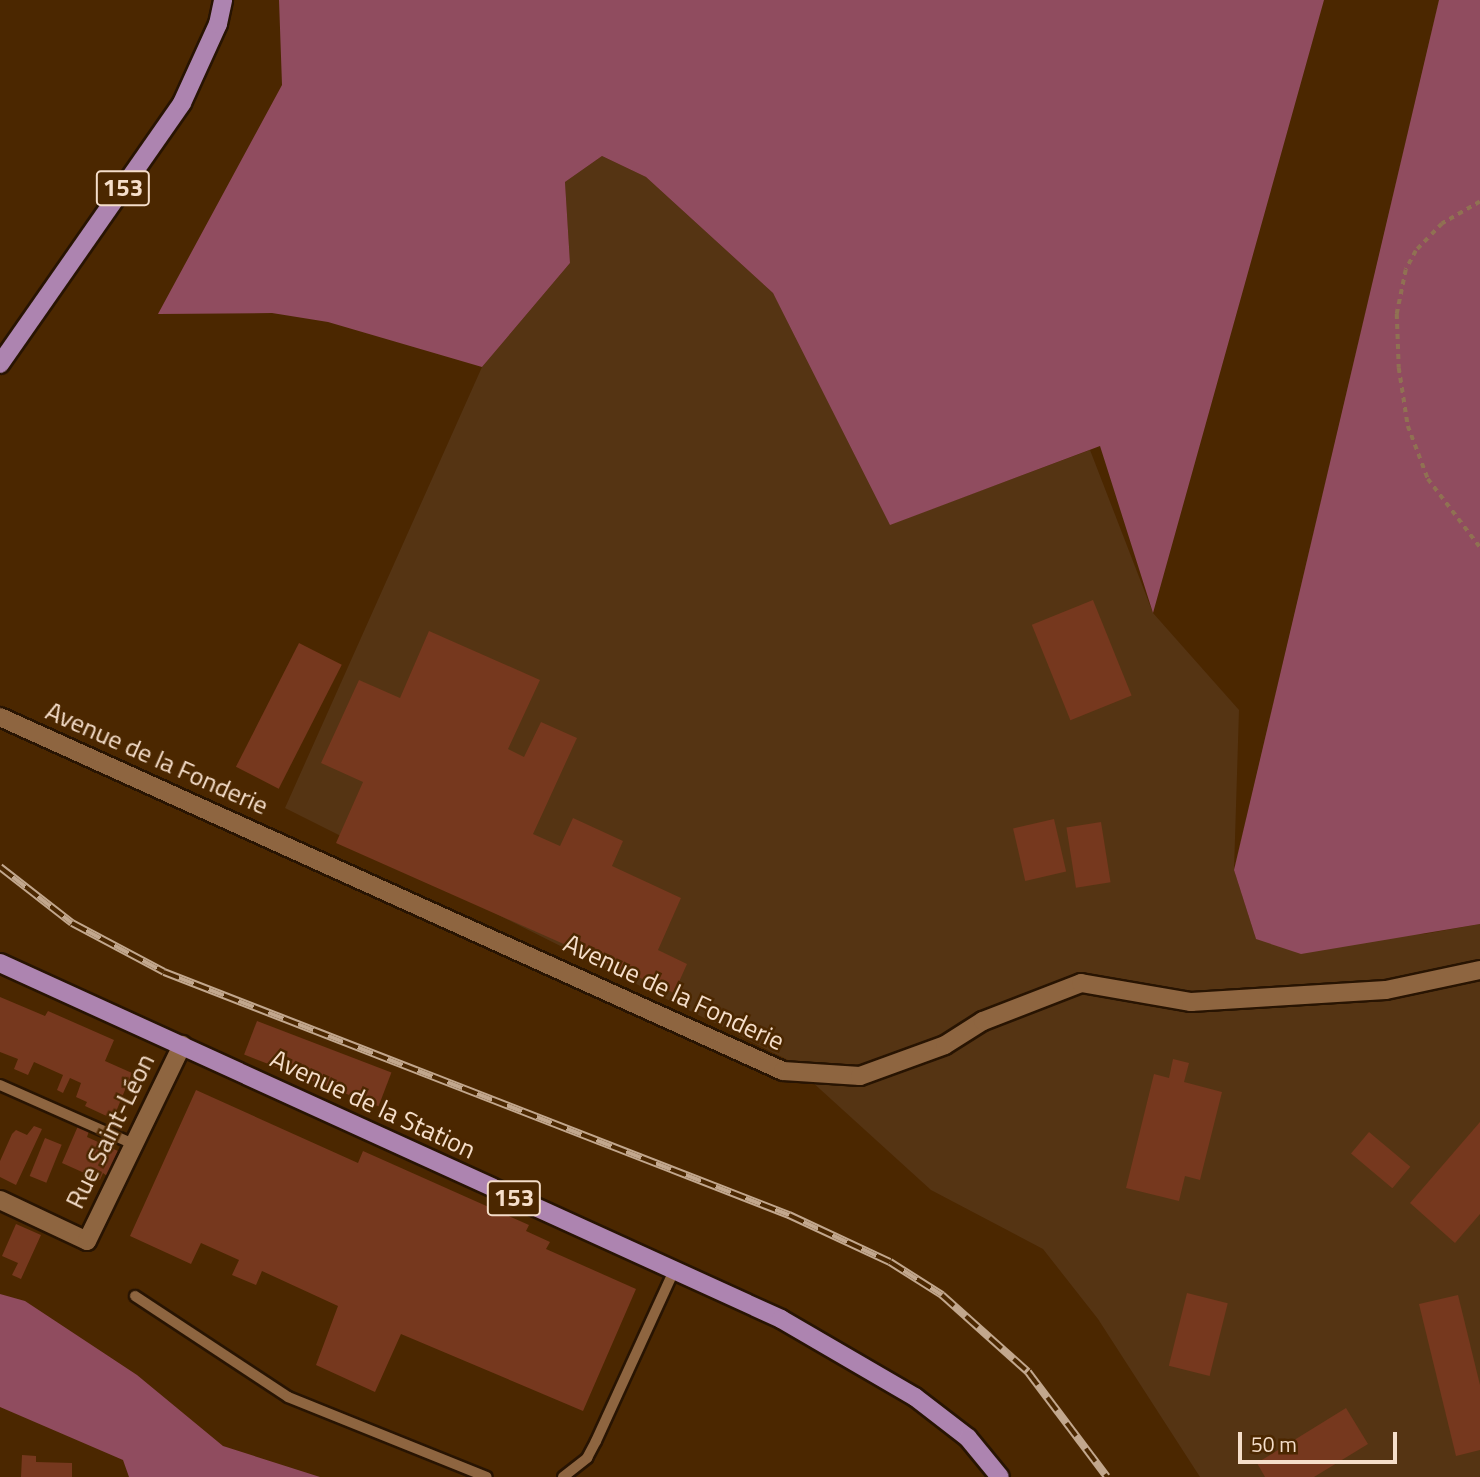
<!DOCTYPE html>
<html>
<head>
<meta charset="utf-8">
<style>
  body { margin:0 }
  #map { position:relative; width:1480px; height:1477px; overflow:hidden; background:#4b2700; font-family:"Titillium Web",sans-serif }
  div>[style] { position:absolute }
  .built>* { inset:0; background:#553413 }
  .forest>* { inset:0; background:#904c5f }
  .building>* { inset:0; background:#76381e; transform-origin:0 0 }
  .path>* { height:3.5px; margin-top:-1.75px; transform-origin:0; background:repeating-linear-gradient(90deg,#907152 0 5px,transparent 0 10px) }
  .roads { filter:drop-shadow(2px 0 #281402) drop-shadow(-2px 0 #281402) drop-shadow(0 2px #281402) drop-shadow(0 -2px #281402) }
  .lane>* { height:10px; margin:-5px; padding:0 5px; transform-origin:5px; border-radius:5px; background:#8e6540 }
  .street>* { height:18px; margin:-9px; padding:0 9px; transform-origin:9px; border-radius:9px; background:#8e6540 }
  .primary>* { height:18px; margin:-9px; padding:0 9px; transform-origin:9px; border-radius:9px; background:#ad84b0 }
  .rail>* { height:8px; margin-top:-4px; transform-origin:0; background:repeating-linear-gradient(90deg,#4b2700 0 16px,#c2a78d 0 32px); box-sizing:border-box; border-block:2px solid #c2a78d }
  span { translate:-50% -50%; white-space:nowrap; text-align:center; line-height:1.15; -webkit-text-stroke:5px #4b2700; paint-order:stroke }
  .shield-label span { padding:2px 5px; background:#4b2700; border:2px solid; border-radius:5px; -webkit-text-stroke-width:0 }
  .shield-label { font-size:24px; color:#f5deca; font-weight:700 }
  .street-label { font-size:26px; color:#f5deca }
  .scale { position:absolute; left:1238px; top:1432px; width:159px; height:32px; box-sizing:border-box; border:4px solid #f5deca; border-top:0; padding-left:9px; font-size:21px; line-height:24px; white-space:nowrap; color:#f5deca; -webkit-text-stroke:5px #4b2700; paint-order:stroke }
</style>
</head>
<body>
<div id="map">
  <div class="built">
    <i style="clip-path:polygon(602px 156px,646px 177px,773px 293px,899px 521px,1090px 450px,1153px 613px,1239px 710px,1234px 870px,1256px 939px,1424px 934px,1480px 924px,1480px 1477px,1200px 1477px,1098px 1319px,1043px 1249px,931px 1190px,788px 1060px,285px 808px,482px 367px,570px 263px,565px 182px)"></i>
  </div>
  <div class="forest">
    <i style="clip-path:polygon(279px 0,1324px 0,1153px 613px,1100px 446px,890px 525px,773px 293px,646px 177px,602px 156px,565px 182px,570px 263px,482px 367px,328px 322px,272px 313px,158px 314px,282px 85px)"></i>
    <i style="clip-path:polygon(1439px 0,1480px 0,1480px 924px,1301px 954px,1256px 939px,1234px 870px)"></i>
    <i style="clip-path:polygon(0 1294px,25px 1301px,137px 1375px,223px 1446px,320px 1477px,129px 1477px,123px 1460px,0 1407px)"></i>
  </div>
  <div class="building">
    <i style="left:1093px;top:600px;width:103px;height:66px;rotate:68deg"></i>
    <i style="clip-path:polygon(429px 631px,540px 680px,508px 749px,524px 757px,541px 722px,577px 738px,533px 834px,560px 846px,573px 818px,623px 841px,612px 866px,681px 898px,658px 950px,687px 964px,674px 993px,336px 843px,363px 782px,321px 763px,359px 680px,400px 698px)"></i>
    <i style="left:299px;top:643px;width:48px;height:139px;rotate:27deg"></i>
    <i style="left:1054px;top:819px;width:54px;height:42px;rotate:77deg"></i>
    <i style="left:1101px;top:822px;width:61px;height:35px;rotate:81deg"></i>
    <i style="clip-path:polygon(0 997px,45px 1016px,48px 1011px,114px 1040px,105px 1061px,132px 1073px,113px 1119px,85px 1106px,87px 1102px,76px 1097px,81px 1083px,70px 1078px,63px 1093px,57px 1090px,63px 1075px,34px 1062px,28px 1075px,14px 1069px,18px 1059px,0 1052px)"></i>
    <i style="left:257px;top:1021px;width:144px;height:36px;rotate:21deg"></i>
    <i style="clip-path:polygon(1173px 1059px,1189px 1063px,1184px 1082px,1222px 1092px,1200px 1180px,1185px 1176px,1179px 1201px,1126px 1188px,1154px 1074px,1169px 1078px)"></i>
    <i style="clip-path:polygon(196px 1090px,358px 1163px,363px 1151px,529px 1225px,526px 1231px,550px 1242px,546px 1249px,636px 1289px,583px 1411px,401px 1334px,375px 1392px,316px 1365px,338px 1306px,262px 1271px,256px 1285px,232px 1275px,239px 1260px,201px 1243px,191px 1264px,130px 1236px)"></i>
    <i style="clip-path:polygon(1480px 1122px,1480px 1214px,1455px 1243px,1410px 1203px)"></i>
    <i style="clip-path:polygon(34px 1126px,42px 1129px,16px 1185px,0 1177px,0 1161px,12px 1134px,16px 1130px,27px 1135px)"></i>
    <i style="clip-path:polygon(78px 1126px,89px 1131px,87px 1137px,118px 1151px,107px 1176px,103px 1173px,100px 1180px,62px 1163px)"></i>
    <i style="left:1369px;top:1132px;width:54px;height:28px;rotate:40deg"></i>
    <i style="left:45px;top:1138px;width:18px;height:41px;rotate:22deg"></i>
    <i style="clip-path:polygon(16px 1224px,41px 1235px,21px 1279px,12px 1275px,18px 1263px,2px 1256px)"></i>
    <i style="left:1187px;top:1293px;width:42px;height:75px;rotate:14deg"></i>
    <i style="clip-path:polygon(1458px 1295px,1480px 1385px,1480px 1450px,1456px 1456px,1419px 1304px)"></i>
    <i style="clip-path:polygon(1346px 1408px,1368px 1444px,1314px 1477px,1265px 1477px,1257px 1463px)"></i>
    <i style="clip-path:polygon(22px 1455px,36px 1456px,36px 1462px,72px 1463px,72px 1477px,21px 1477px)"></i>
  </div>
  <div class="path">
    <i style="left:1480px;top:202px;width:44px;rotate:149.9deg"></i>
    <i style="left:1442px;top:224px;width:37px;rotate:134deg"></i>
    <i style="left:1416px;top:251px;width:21px;rotate:118deg"></i>
    <i style="left:1406px;top:270px;width:45px;rotate:101.6deg"></i>
    <i style="left:1397px;top:314px;width:54px;rotate:87.9deg"></i>
    <i style="left:1399px;top:368px;width:59px;rotate:81.2deg"></i>
    <i style="left:1408px;top:426px;width:57px;rotate:69.3deg"></i>
    <i style="left:1428px;top:479px;width:86px;rotate:52.6deg"></i>
  </div>
  <div class="roads">
    <div class="lane">
      <i style="left:0;top:1085px;width:143px;rotate:23.9deg"></i>
      <i style="left:135px;top:1296px;width:183px;rotate:33.4deg"></i>
      <i style="left:288px;top:1397px;width:214px;rotate:21.9deg"></i>
      <i style="left:563px;top:1477px;width:31px;rotate:-38deg"></i>
      <i style="left:587px;top:1458px;width:19px;rotate:-62deg"></i>
      <i style="left:596px;top:1441px;width:187px;rotate:-65.4deg"></i>
    </div>
    <div class="street">
      <i style="left:0;top:717px;width:859px;rotate:24.33deg"></i>
      <i style="left:783px;top:1071px;width:77px;rotate:3.7deg"></i>
      <i style="left:860px;top:1076px;width:90px;rotate:-20deg"></i>
      <i style="left:945px;top:1045px;width:45px;rotate:-32.3deg"></i>
      <i style="left:983px;top:1021px;width:105px;rotate:-21.2deg"></i>
      <i style="left:1081px;top:983px;width:112px;rotate:9.8deg"></i>
      <i style="left:1191px;top:1002px;width:195px;rotate:-3.5deg"></i>
      <i style="left:1386px;top:990px;width:96px;rotate:-12deg"></i>
      <i style="left:0;top:1200px;width:96px;rotate:25.2deg"></i>
      <i style="left:87px;top:1241px;width:218px;rotate:-64.1deg"></i>
    </div>
    <div class="primary">
      <i style="left:0;top:364px;width:318px;rotate:-55.1deg"></i>
      <i style="left:182px;top:103px;width:87px;rotate:-65.5deg"></i>
      <i style="left:218px;top:24px;width:25px;rotate:-78deg"></i>
      <i style="left:0;top:963px;width:858px;rotate:24.5deg"></i>
      <i style="left:781px;top:1319px;width:155px;rotate:30.2deg"></i>
      <i style="left:915px;top:1397px;width:67px;rotate:37.7deg"></i>
      <i style="left:968px;top:1438px;width:50px;rotate:50.6deg"></i>
    </div>
  </div>
  <div class="rail">
    <i style="left:0;top:867px;width:91px;rotate:37.9deg"></i>
    <i style="left:72px;top:923px;width:104px;rotate:28deg"></i>
    <i style="left:164px;top:972px;width:671px;rotate:21.25deg"></i>
    <i style="left:789px;top:1215px;width:111px;rotate:25deg"></i>
    <i style="left:890px;top:1262px;width:62px;rotate:32.4deg"></i>
    <i style="left:942px;top:1295px;width:115px;rotate:41.8deg"></i>
    <i style="left:1028px;top:1372px;width:131px;rotate:53deg"></i>
  </div>
  <div class="shield-label">
    <span style="left:123px;top:188px">153</span>
    <span style="left:514px;top:1198px">153</span>
  </div>
  <div class="street-label">
    <span style="left:157px;top:758px;rotate:24deg">Avenue de la Fonderie</span>
    <span style="left:674px;top:992px;rotate:25deg">Avenue de la Fonderie</span>
    <span style="left:373px;top:1104px;rotate:25deg">Avenue de la Station</span>
    <span style="left:110px;top:1131px;rotate:-64deg">Rue Saint-Léon</span>
  </div>
  <div class="scale">50 m</div>
</div>
</body>
</html>
